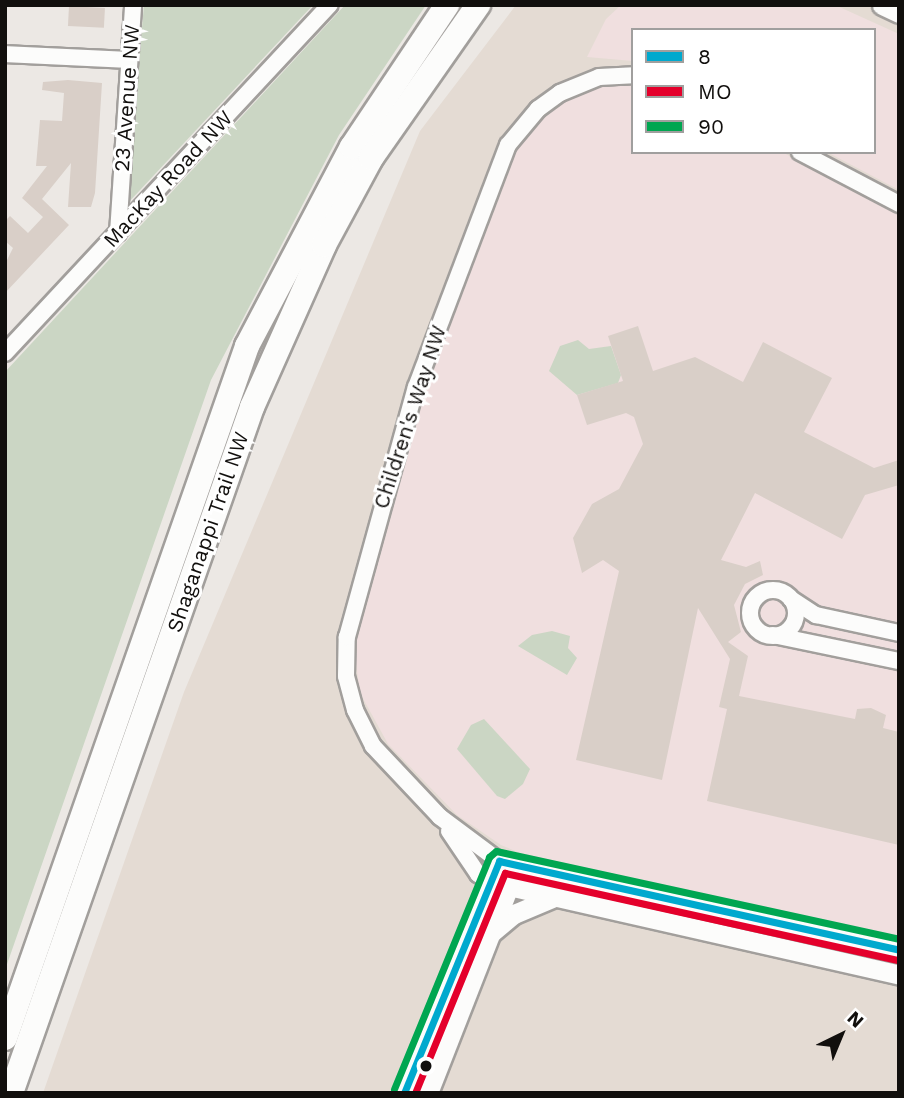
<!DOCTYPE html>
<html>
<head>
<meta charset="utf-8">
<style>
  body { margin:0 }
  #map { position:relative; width:904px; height:1098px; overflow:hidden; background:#ece8e4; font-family:"Work Sans",sans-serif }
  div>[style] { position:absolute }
  .built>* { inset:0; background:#e4dbd3 }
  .medical>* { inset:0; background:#f0dfdf }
  .green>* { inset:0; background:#cbd6c4 }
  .building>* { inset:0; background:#d9cfc8; transform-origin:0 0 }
  .roads { filter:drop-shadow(2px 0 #a29f9c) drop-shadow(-2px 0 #a29f9c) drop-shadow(0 2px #a29f9c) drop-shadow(0 -2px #a29f9c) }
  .minor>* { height:16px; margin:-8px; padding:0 8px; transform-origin:8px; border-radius:8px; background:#fcfcfb }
  .minor>.ring { margin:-8px; padding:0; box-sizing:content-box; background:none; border:16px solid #fcfcfb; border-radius:50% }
  .tertiary>* { height:19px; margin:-9.5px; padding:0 9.5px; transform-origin:9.5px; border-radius:9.5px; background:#fcfcfb }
  .primary>* { height:24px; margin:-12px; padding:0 12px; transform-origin:12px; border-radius:12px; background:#fcfcfb }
  .bus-1>* { height:7px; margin:-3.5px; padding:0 3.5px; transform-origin:3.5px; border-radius:3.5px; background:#00a9ce }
  .bus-2>* { height:7px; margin:-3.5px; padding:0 3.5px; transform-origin:3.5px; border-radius:3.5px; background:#e4002b }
  .bus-3>* { height:7px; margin:-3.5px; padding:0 3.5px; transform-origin:3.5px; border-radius:3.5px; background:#00a651 }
  .dots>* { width:19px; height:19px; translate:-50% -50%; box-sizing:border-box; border:4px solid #fff; border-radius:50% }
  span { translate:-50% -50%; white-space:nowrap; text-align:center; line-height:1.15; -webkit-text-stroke:6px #fff; paint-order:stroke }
  .street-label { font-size:21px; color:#110f0d }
  .frame { position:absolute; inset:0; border:7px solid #110f0d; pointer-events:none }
  .legend { position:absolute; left:631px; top:28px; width:245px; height:126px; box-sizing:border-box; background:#fff; border:2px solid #a09f9e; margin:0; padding:9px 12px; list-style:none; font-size:21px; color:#110f0d }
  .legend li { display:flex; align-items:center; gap:14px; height:35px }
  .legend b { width:35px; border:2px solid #a09f9e }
  .north { position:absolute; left:806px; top:1000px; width:70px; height:70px; -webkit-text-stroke:5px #fff; paint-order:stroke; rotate:43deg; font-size:19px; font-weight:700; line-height:28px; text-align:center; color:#110f0d }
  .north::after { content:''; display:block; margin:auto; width:24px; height:32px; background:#110f0d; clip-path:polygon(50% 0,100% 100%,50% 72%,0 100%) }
</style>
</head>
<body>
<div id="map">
  <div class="built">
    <i style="clip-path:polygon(evenodd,516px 5px,899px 5px,899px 1093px,43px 1093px,184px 692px,420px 131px,516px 5px,633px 30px,874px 30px,874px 152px,633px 152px,633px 30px)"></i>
  </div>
  <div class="medical">
    <i style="clip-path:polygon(621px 5px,835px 5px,899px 34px,899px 190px,827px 152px,874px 152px,874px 30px,633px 30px,633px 61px,587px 57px,606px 19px)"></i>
    <i style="clip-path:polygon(621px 81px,633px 82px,633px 152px,782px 152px,899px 214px,899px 938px,520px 853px,501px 845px,457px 815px,388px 744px,360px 693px,354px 649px,370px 583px,438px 346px,511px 154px,532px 124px,565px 97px)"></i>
  </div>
  <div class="green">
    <i style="clip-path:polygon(144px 5px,313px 5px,127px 204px,134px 59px,140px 49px)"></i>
    <i style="clip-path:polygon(345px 5px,426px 5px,339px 135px,211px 380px,5px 970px,5px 372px)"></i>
    <i style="clip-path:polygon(578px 340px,589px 349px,611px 346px,621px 375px,618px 383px,577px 395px,549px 371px,560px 346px)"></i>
    <i style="clip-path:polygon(552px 631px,570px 636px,568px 648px,577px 658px,567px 675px,518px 646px,532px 635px)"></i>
    <i style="clip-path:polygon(484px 719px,530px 769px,523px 784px,505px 799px,497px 796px,457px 749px,471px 725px)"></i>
  </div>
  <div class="building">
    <i style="left:69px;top:6px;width:36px;height:20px;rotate:3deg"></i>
    <i style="clip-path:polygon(68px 80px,102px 83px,95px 193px,91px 207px,68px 207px,71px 163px,42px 199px,69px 225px,5px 293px,5px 264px,13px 248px,5px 241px,5px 221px,10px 216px,28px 233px,43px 217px,22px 198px,47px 166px,36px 166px,40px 120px,62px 121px,64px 93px,42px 90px,43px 82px)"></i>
    <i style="clip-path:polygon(638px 326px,653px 371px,695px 357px,743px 382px,763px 342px,832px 378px,804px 432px,874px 468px,899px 460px,899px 485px,865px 495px,842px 539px,755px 493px,721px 560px,746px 567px,760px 561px,763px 575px,745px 584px,734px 605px,741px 632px,728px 642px,748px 656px,739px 696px,855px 719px,857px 709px,871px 708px,886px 715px,883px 728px,899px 732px,899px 845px,707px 801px,727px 709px,719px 707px,730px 659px,698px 608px,662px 780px,576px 760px,619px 571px,603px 560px,582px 573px,573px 538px,592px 504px,619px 489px,643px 444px,634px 417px,626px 413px,587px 425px,577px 395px,623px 381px,608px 336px)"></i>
  </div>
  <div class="roads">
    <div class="minor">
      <i style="left:5px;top:54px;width:122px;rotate:2.8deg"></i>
      <i style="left:800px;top:152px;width:112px;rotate:27.7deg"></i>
      <i style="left:118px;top:233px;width:228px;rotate:-86.2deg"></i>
      <i style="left:5px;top:353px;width:476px;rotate:-47deg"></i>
      <i class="ring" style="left:750px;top:590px;width:30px;height:30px"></i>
      <i style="left:791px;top:599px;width:30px;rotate:33deg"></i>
      <i style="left:816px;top:615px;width:85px;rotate:12.2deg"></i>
      <i style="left:773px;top:635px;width:129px;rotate:11.7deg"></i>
      <i style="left:449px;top:831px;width:52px;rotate:56deg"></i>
      <i style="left:478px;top:874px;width:15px;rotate:32deg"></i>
      <i style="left:499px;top:861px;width:74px;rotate:-143.3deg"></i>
      <i style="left:440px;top:817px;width:98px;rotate:-133.3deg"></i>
      <i style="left:373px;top:746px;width:40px;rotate:-116.6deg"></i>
      <i style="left:355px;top:710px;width:35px;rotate:-105deg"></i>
      <i style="left:346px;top:676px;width:39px;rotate:-89deg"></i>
      <i style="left:347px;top:637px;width:259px;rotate:-74.6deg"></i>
      <i style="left:416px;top:387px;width:259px;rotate:-69.2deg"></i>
      <i style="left:508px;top:145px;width:47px;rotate:-50.2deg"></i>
      <i style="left:538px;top:109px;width:27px;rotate:-36deg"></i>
      <i style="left:560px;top:93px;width:42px;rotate:-22.3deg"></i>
      <i style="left:599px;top:77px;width:34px;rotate:-3deg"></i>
    </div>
    <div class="tertiary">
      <i style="left:882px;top:5px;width:19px;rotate:25deg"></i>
      <i style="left:491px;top:882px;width:418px;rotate:12.8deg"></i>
      <i style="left:491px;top:933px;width:30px;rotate:-40deg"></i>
      <i style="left:514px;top:914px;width:49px;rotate:-22.9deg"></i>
      <i style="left:404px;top:1093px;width:251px;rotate:-67.7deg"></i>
      <i style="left:499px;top:861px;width:410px;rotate:12.5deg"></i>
      <i style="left:428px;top:1093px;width:235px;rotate:-68.6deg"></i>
    </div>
    <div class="primary">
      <i style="left:5px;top:1038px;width:733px;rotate:-70.72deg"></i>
      <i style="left:247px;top:346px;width:225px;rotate:-62.2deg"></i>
      <i style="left:352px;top:147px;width:171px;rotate:-56.2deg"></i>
      <i style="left:11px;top:1093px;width:727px;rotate:-70.64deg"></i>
      <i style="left:252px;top:407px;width:177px;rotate:-66deg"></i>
      <i style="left:324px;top:245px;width:99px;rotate:-61.6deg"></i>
      <i style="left:371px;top:158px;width:187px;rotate:-55deg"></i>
    </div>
  </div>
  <div class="bus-1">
    <i style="left:404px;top:1093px;width:251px;rotate:-67.7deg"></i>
    <i style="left:499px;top:861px;width:410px;rotate:12.5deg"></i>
  </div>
  <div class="bus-2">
    <i style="left:415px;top:1093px;width:238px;rotate:-67.8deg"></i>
    <i style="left:505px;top:873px;width:402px;rotate:12.5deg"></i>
  </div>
  <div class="bus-3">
    <i style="left:394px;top:1089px;width:251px;rotate:-67.7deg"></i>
    <i style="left:489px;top:857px;width:9px;rotate:-41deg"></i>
    <i style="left:496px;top:851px;width:412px;rotate:12.3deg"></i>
  </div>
  <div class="dots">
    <i style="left:426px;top:1066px;background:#110f0d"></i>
  </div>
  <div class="street-label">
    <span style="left:127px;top:98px;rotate:-86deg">23 Avenue NW</span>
    <span style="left:168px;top:179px;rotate:-47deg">MacKay Road NW</span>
    <span style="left:410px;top:417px;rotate:-72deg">Children's Way NW</span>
    <span style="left:208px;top:532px;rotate:-71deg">Shaganappi Trail NW</span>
  </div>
  <div class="frame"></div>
  <ul class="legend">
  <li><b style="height:9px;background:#00a9ce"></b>8</li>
  <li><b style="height:9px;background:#e4002b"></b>MO</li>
  <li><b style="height:9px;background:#00a651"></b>90</li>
  </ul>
  <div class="north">N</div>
</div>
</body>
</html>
